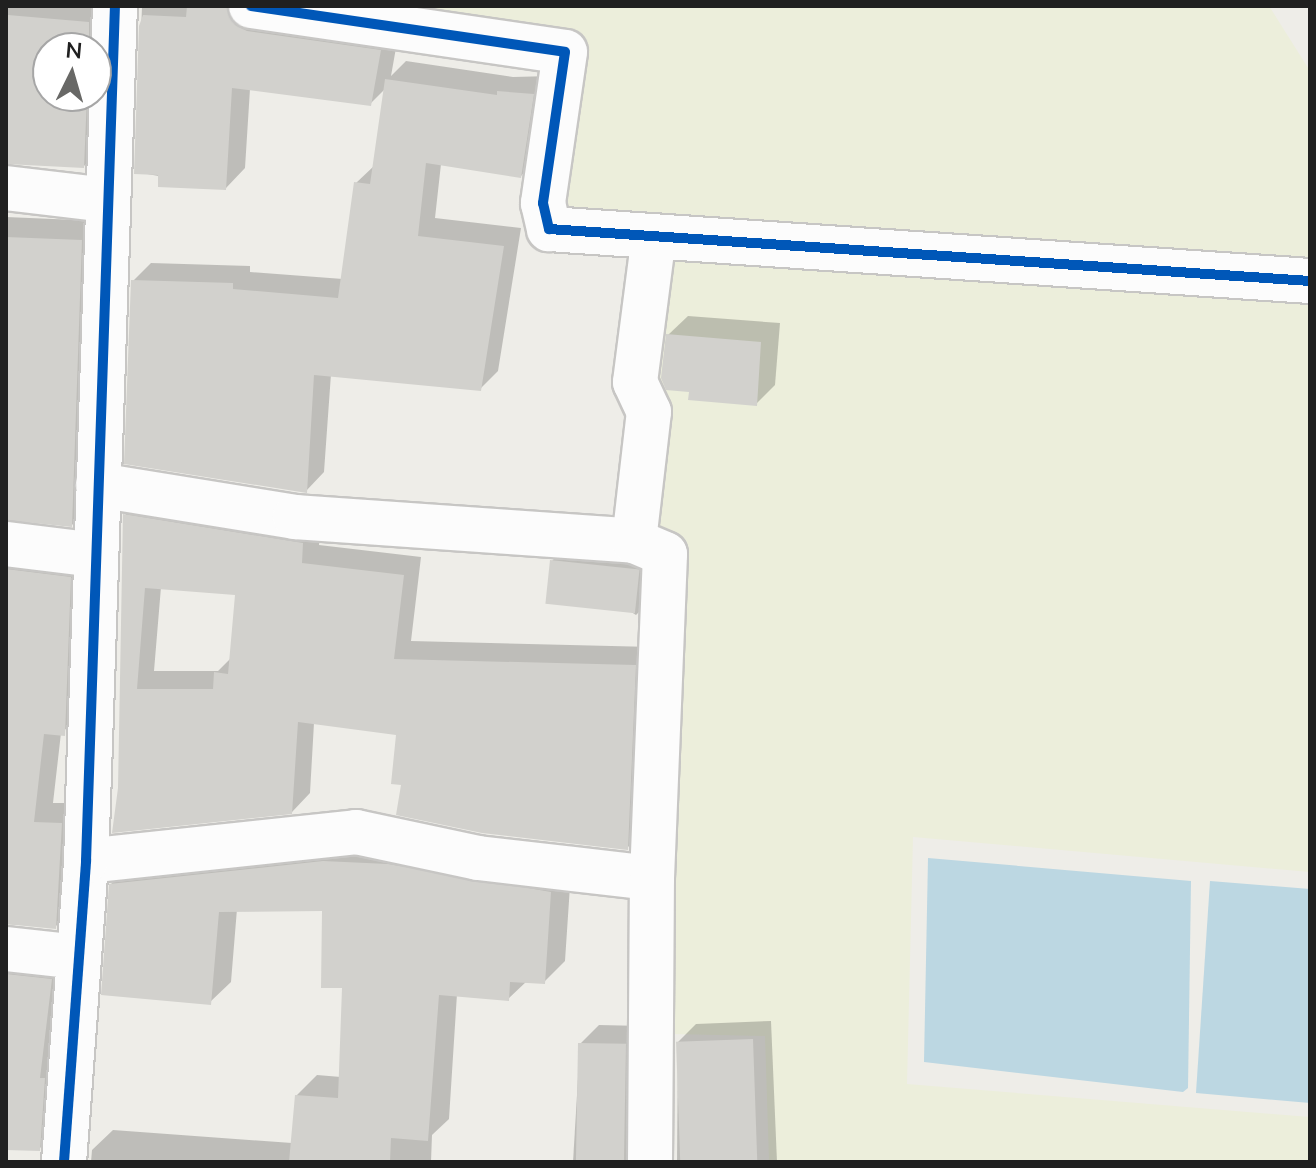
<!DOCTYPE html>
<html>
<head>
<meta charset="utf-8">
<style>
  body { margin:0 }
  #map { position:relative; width:1316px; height:1168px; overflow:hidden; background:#eeede8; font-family:Mulish,sans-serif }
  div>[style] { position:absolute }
  .farmland>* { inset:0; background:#eceedb }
  .water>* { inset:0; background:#bcd7e2 }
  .shadow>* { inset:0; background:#0003 }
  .building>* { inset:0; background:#d2d1cd; transform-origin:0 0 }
  .roads { filter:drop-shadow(2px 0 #c7c6c4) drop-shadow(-2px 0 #c7c6c4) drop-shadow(0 2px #c7c6c4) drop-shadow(0 -2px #c7c6c4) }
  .street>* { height:44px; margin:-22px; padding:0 22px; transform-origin:22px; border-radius:22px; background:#fcfcfc }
  .cycleway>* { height:10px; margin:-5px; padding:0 5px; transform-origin:5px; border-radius:5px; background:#0057b8 }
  span { translate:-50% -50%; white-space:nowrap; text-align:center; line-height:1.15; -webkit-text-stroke:6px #fff; paint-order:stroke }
  .frame { position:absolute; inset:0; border:8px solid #202020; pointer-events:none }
  .north { position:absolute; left:32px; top:32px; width:80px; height:80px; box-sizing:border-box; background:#fff; border:2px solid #a6a6a6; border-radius:50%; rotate:5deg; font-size:22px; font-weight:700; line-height:32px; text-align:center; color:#202020 }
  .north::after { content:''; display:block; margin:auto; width:28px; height:36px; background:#686866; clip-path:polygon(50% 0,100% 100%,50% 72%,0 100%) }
</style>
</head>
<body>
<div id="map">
  <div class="farmland">
    <i style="clip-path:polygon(399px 6px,1269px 6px,1310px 71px,1310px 264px,558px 219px,577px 43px)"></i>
    <i style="clip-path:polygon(673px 258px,1310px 302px,1310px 872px,913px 837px,907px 1084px,1310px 1117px,1310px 1162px,769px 1162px,765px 1036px,671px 1034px,672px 879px,687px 542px,657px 528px,671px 409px,657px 379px)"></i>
  </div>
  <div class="water">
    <i style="clip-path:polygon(928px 858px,1191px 881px,1188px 1088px,1183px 1092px,924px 1062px)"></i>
    <i style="clip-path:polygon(1210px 881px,1310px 889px,1310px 1103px,1196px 1093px)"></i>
  </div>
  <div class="shadow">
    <i style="clip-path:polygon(evenodd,6px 6px,108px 6px,104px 146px,84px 166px,6px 163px,6px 6px,48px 48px,96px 48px,96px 96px,48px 96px,48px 48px)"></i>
    <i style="clip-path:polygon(142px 6px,260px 6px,399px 31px,391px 76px,406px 61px,513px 77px,551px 76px,539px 157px,521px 176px,441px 164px,435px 218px,521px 228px,498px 371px,480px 389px,331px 374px,324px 472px,306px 491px,133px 281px,151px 263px,250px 266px,250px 272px,343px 279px,356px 183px,375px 165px,386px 88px,370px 104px,250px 89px,245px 168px,226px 188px,136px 172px)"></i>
    <i style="clip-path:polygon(6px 217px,101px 221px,91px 505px,72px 525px,6px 520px)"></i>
    <i style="clip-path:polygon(688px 316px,780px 323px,775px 385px,756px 404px,691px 390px,668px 335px)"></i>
    <i style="clip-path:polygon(evenodd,143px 497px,321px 525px,319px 545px,421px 557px,411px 641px,653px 647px,646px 829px,627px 848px,403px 783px,398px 734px,314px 723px,310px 793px,292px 812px,120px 788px,125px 515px,143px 497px,161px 587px,237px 594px,231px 658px,218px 671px,154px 671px,161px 587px)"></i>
    <i style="clip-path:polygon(6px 534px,90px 558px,84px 714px,61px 733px,53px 803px,81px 803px,75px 907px,55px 927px,6px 924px)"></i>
    <i style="clip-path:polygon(568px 544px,655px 554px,653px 598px,636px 615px,552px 561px)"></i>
    <i style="clip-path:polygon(345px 841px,571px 871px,565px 961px,544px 982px,527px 981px,508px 999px,457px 994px,449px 1119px,432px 1135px,431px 1162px,91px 1162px,92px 1150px,113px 1130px,292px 1143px,296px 1096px,317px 1075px,341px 1077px,344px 986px,324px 909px,237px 909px,231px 982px,210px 1002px,111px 884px,132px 864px)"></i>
    <i style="clip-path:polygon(6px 938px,71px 960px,59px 1129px,39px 1149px,6px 1147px)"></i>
    <i style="clip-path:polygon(771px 1021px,777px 1162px,677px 1162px,678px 1042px,696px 1024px)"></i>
    <i style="clip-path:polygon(599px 1025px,643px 1026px,653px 1162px,573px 1162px,580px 1044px)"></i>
  </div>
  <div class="building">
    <i style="clip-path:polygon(187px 6px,227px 6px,235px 25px,247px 31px,381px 50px,371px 106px,232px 88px,226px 190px,158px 187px,158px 175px,134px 174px,139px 26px,143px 15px,186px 17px)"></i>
    <i style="clip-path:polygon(8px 15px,89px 22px,89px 48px,48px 48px,48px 96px,87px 96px,84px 168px,6px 164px)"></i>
    <i style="clip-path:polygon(385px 79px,497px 95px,497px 91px,534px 94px,521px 178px,426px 163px,418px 236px,504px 246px,481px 391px,314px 375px,307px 493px,124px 464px,131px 280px,233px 283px,233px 289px,338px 298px,354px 182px,370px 184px)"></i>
    <i style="clip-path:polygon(6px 237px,82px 240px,72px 527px,6px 520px)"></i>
    <i style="clip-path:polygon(666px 334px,761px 342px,757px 406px,688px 400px,689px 392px,666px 390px,661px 378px)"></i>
    <i style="clip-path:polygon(evenodd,123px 514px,303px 543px,302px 563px,404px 575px,394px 659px,636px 665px,628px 850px,482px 833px,396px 815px,401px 785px,391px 784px,396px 735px,298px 722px,292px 814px,112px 833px,118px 788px,123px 514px,145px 588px,235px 595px,228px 674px,214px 672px,213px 689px,137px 689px,145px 588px)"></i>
    <i style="left:550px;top:560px;width:90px;height:44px;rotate:6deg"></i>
    <i style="clip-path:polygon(6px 569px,71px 577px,65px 736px,44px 734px,34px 822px,62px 823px,56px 929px,6px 924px)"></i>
    <i style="clip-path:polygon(323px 861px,388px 864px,551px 892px,545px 984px,510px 982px,509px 1001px,439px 995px,428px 1141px,391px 1138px,390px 1162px,289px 1162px,295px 1095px,338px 1098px,342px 988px,321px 988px,322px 911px,219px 912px,211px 1005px,101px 995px,109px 884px)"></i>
    <i style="clip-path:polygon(6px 974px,52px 979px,40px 1078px,45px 1078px,40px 1151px,6px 1150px)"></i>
    <i style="left:753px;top:1039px;width:123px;height:77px;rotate:88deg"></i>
    <i style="left:578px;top:1043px;width:48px;height:119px;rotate:1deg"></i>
  </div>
  <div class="roads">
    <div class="street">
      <i style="left:251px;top:6px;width:317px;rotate:8.3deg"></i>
      <i style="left:565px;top:52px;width:153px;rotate:98.3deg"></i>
      <i style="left:543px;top:203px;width:27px;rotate:77deg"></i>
      <i style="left:549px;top:229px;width:763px;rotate:3.91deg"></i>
      <i style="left:6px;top:188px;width:102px;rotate:6.8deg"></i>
      <i style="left:98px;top:485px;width:200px;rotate:9.2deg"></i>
      <i style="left:295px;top:517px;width:340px;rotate:4deg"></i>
      <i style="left:6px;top:544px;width:90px;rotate:7deg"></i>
      <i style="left:86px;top:861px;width:272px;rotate:-6.1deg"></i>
      <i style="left:356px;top:832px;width:125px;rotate:12deg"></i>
      <i style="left:478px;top:858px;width:175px;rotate:6.6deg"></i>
      <i style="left:6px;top:949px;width:73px;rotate:6.3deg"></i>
      <i style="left:64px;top:1162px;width:302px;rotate:-85.8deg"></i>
      <i style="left:86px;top:861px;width:855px;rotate:-88.06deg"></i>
      <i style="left:650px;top:1162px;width:284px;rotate:-89.6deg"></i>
      <i style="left:652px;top:878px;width:324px;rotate:-87.7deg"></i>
      <i style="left:665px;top:554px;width:34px;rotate:-157deg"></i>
      <i style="left:634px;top:541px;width:130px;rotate:-83.4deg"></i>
      <i style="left:649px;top:412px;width:33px;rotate:-115deg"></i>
      <i style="left:635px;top:382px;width:147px;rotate:-82.6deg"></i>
    </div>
  </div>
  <div class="cycleway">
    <i style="left:251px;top:6px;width:317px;rotate:8.3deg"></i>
    <i style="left:565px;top:52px;width:153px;rotate:98.3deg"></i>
    <i style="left:543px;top:203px;width:27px;rotate:77deg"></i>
    <i style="left:549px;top:229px;width:763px;rotate:3.91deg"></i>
    <i style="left:64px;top:1162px;width:302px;rotate:-85.8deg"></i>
    <i style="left:86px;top:861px;width:855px;rotate:-88.06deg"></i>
  </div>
  <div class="frame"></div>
  <div class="north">N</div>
</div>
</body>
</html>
